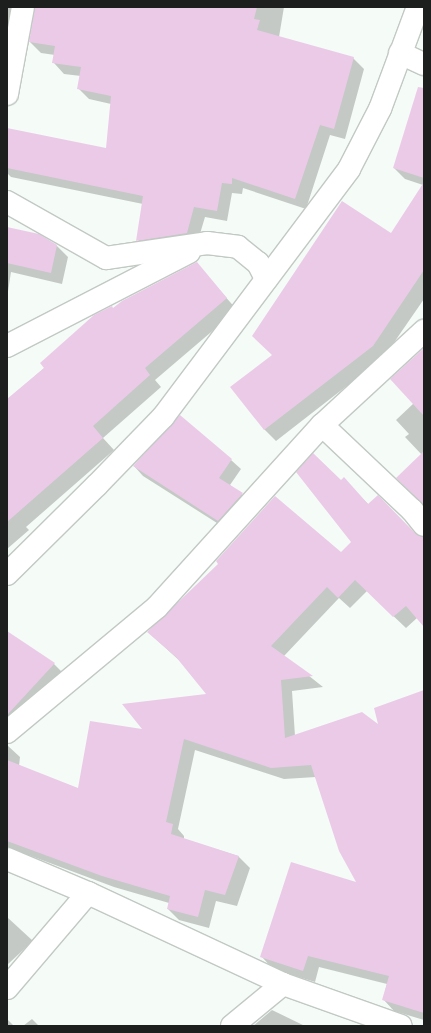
<!DOCTYPE html>
<html>
<head>
<meta charset="utf-8">
<style>
  body { margin:0 }
  #map { position:relative; width:431px; height:1033px; overflow:hidden; background:#f5fcf7; font-family:Signika,sans-serif }
  div>[style] { position:absolute }
  .shadow>* { inset:0; background:#0003 }
  .building>* { inset:0; background:#ebcae8 }
  .roads { filter:drop-shadow(1px 0 #c2c9c4) drop-shadow(-1px 0 #c2c9c4) drop-shadow(0 1px #c2c9c4) drop-shadow(0 -1px #c2c9c4) }
  .minor>* { height:22px; margin:-11px; padding:0 11px; transform-origin:11px; border-radius:11px; background:#fff }
  span { translate:-50% -50%; white-space:nowrap; text-align:center; line-height:1.15; -webkit-text-stroke:4px #fff; paint-order:stroke }
  .frame { position:absolute; inset:0; border:8px solid #1d1f1e; pointer-events:none }
</style>
</head>
<body>
<div id="map">
  <div class="shadow">
    <i style="clip-path:polygon(7px 7px,28px 7px,7px 61px)"></i>
    <i style="clip-path:polygon(36px 7px,284px 7px,279px 37px,353px 58px,364px 69px,345px 139px,330px 135px,306px 209px,243px 188px,242px 194px,232px 193px,227px 221px,205px 217px,197px 244px,148px 251px,138px 240px,143px 204px,11px 177px,7px 173px,7px 134px,107px 149px,111px 104px,89px 99px,78px 88px,81px 76px,64px 74px,54px 63px,55px 55px,41px 53px,30px 42px)"></i>
    <i style="clip-path:polygon(424px 120px,424px 299px,384px 357px,276px 441px,264px 429px,273px 355px,391px 235px,423px 185px,405px 179px,394px 168px)"></i>
    <i style="clip-path:polygon(7px 228px,57px 246px,68px 257px,62px 284px,11px 272px,7px 298px)"></i>
    <i style="clip-path:polygon(196px 263px,237px 310px,155px 380px,161px 387px,103px 438px,114px 450px,26px 527px,29px 530px,7px 549px,7px 400px,113px 309px)"></i>
    <i style="clip-path:polygon(424px 349px,424px 506px,398px 478px,422px 455px,405px 437px,409px 434px,396px 420px,414px 403px)"></i>
    <i style="clip-path:polygon(231px 460px,241px 469px,230px 485px,252px 503px,228px 530px,143px 476px,134px 466px)"></i>
    <i style="clip-path:polygon(344px 479px,369px 505px,419px 537px,424px 538px,424px 624px,417px 618px,406px 628px,367px 591px,350px 608px,339px 598px,284px 656px,323px 687px,292px 691px,295px 736px,379px 726px,424px 691px,424px 1020px,394px 1011px,383px 999px,387px 984px,319px 967px,315px 982px,273px 969px,262px 957px,358px 884px,316px 777px,284px 779px,195px 750px,178px 829px,184px 836px,184px 839px,238px 856px,250px 868px,237px 906px,216px 901px,209px 928px,179px 920px,168px 909px,169px 903px,114px 887px,7px 847px,7px 745px,20px 757px,19px 766px,79px 789px,208px 695px,181px 662px,148px 632px,341px 553px,352px 542px,341px 481px)"></i>
    <i style="clip-path:polygon(7px 632px,54px 664px,66px 676px,10px 734px,7px 743px)"></i>
    <i style="clip-path:polygon(7px 917px,33px 941px,7px 965px)"></i>
    <i style="clip-path:polygon(272px 1010px,305px 1026px,253px 1026px)"></i>
    <i style="clip-path:polygon(7px 1019px,14px 1026px,7px 1026px)"></i>
    <i style="clip-path:polygon(32px 1019px,39px 1026px,23px 1026px)"></i>
  </div>
  <div class="building">
    <i style="clip-path:polygon(35px 7px,257px 7px,254px 19px,260px 20px,257px 30px,354px 57px,334px 129px,320px 125px,295px 199px,232px 178px,232px 184px,222px 183px,217px 211px,194px 207px,187px 233px,136px 241px,143px 196px,7px 168px,7px 128px,106px 148px,111px 96px,77px 89px,81px 67px,52px 63px,55px 46px,29px 42px)"></i>
    <i style="clip-path:polygon(418px 87px,424px 88px,424px 178px,393px 168px)"></i>
    <i style="clip-path:polygon(424px 182px,424px 270px,373px 346px,264px 430px,230px 387px,272px 355px,252px 336px,342px 201px,391px 233px)"></i>
    <i style="clip-path:polygon(7px 227px,39px 234px,57px 245px,51px 273px,7px 263px)"></i>
    <i style="clip-path:polygon(197px 262px,227px 298px,145px 368px,150px 375px,93px 426px,103px 438px,7px 522px,7px 399px,44px 368px,40px 363px,94px 315px,112px 306px,113px 308px,122px 301px)"></i>
    <i style="clip-path:polygon(424px 348px,424px 416px,390px 379px)"></i>
    <i style="clip-path:polygon(180px 415px,232px 459px,219px 478px,243px 493px,218px 521px,133px 466px)"></i>
    <i style="clip-path:polygon(424px 451px,424px 505px,396px 478px)"></i>
    <i style="clip-path:polygon(313px 453px,341px 480px,344px 477px,368px 504px,378px 495px,415px 533px,424px 537px,424px 627px,406px 606px,393px 617px,355px 580px,338px 598px,327px 587px,271px 646px,313px 676px,281px 680px,285px 738px,362px 712px,378px 724px,374px 708px,424px 690px,424px 1013px,382px 1000px,389px 976px,308px 956px,303px 971px,260px 957px,291px 862px,356px 882px,339px 851px,311px 765px,271px 768px,184px 739px,166px 822px,173px 824px,171px 834px,239px 856px,225px 895px,205px 890px,198px 917px,167px 909px,170px 896px,102px 876px,7px 841px,7px 760px,78px 788px,90px 721px,142px 729px,122px 704px,206px 694px,176px 657px,147px 632px,218px 564px,216px 561px,275px 496px,341px 552px,351px 542px,296px 472px)"></i>
    <i style="clip-path:polygon(7px 631px,55px 663px,7px 715px)"></i>
  </div>
  <div class="roads">
    <div class="minor">
      <i style="left:400px;top:53px;width:26px;rotate:25deg"></i>
      <i style="left:7px;top:94px;width:88px;rotate:-79.6deg"></i>
      <i style="left:7px;top:202px;width:114px;rotate:29.5deg"></i>
      <i style="left:106px;top:258px;width:102px;rotate:-8.4deg"></i>
      <i style="left:207px;top:243px;width:31px;rotate:7deg"></i>
      <i style="left:238px;top:247px;width:26px;rotate:39deg"></i>
      <i style="left:258px;top:263px;width:18px;rotate:63deg"></i>
      <i style="left:7px;top:346px;width:205px;rotate:-27.3deg"></i>
      <i style="left:322px;top:425px;width:124px;rotate:43.4deg"></i>
      <i style="left:412px;top:510px;width:19px;rotate:51deg"></i>
      <i style="left:7px;top:574px;width:127px;rotate:-44.7deg"></i>
      <i style="left:97px;top:485px;width:95px;rotate:-45.9deg"></i>
      <i style="left:163px;top:417px;width:310px;rotate:-53.1deg"></i>
      <i style="left:349px;top:169px;width:68px;rotate:-62.7deg"></i>
      <i style="left:380px;top:109px;width:109px;rotate:-69.6deg"></i>
      <i style="left:7px;top:732px;width:195px;rotate:-39.8deg"></i>
      <i style="left:157px;top:607px;width:246px;rotate:-47.8deg"></i>
      <i style="left:322px;top:425px;width:139px;rotate:-42.7deg"></i>
      <i style="left:7px;top:859px;width:88px;rotate:22.8deg"></i>
      <i style="left:88px;top:893px;width:215px;rotate:25deg"></i>
      <i style="left:283px;top:984px;width:125px;rotate:19.6deg"></i>
      <i style="left:7px;top:988px;width:125px;rotate:-49.5deg"></i>
      <i style="left:232px;top:1026px;width:66px;rotate:-39.5deg"></i>
    </div>
  </div>
  <div class="frame"></div>
</div>
</body>
</html>
